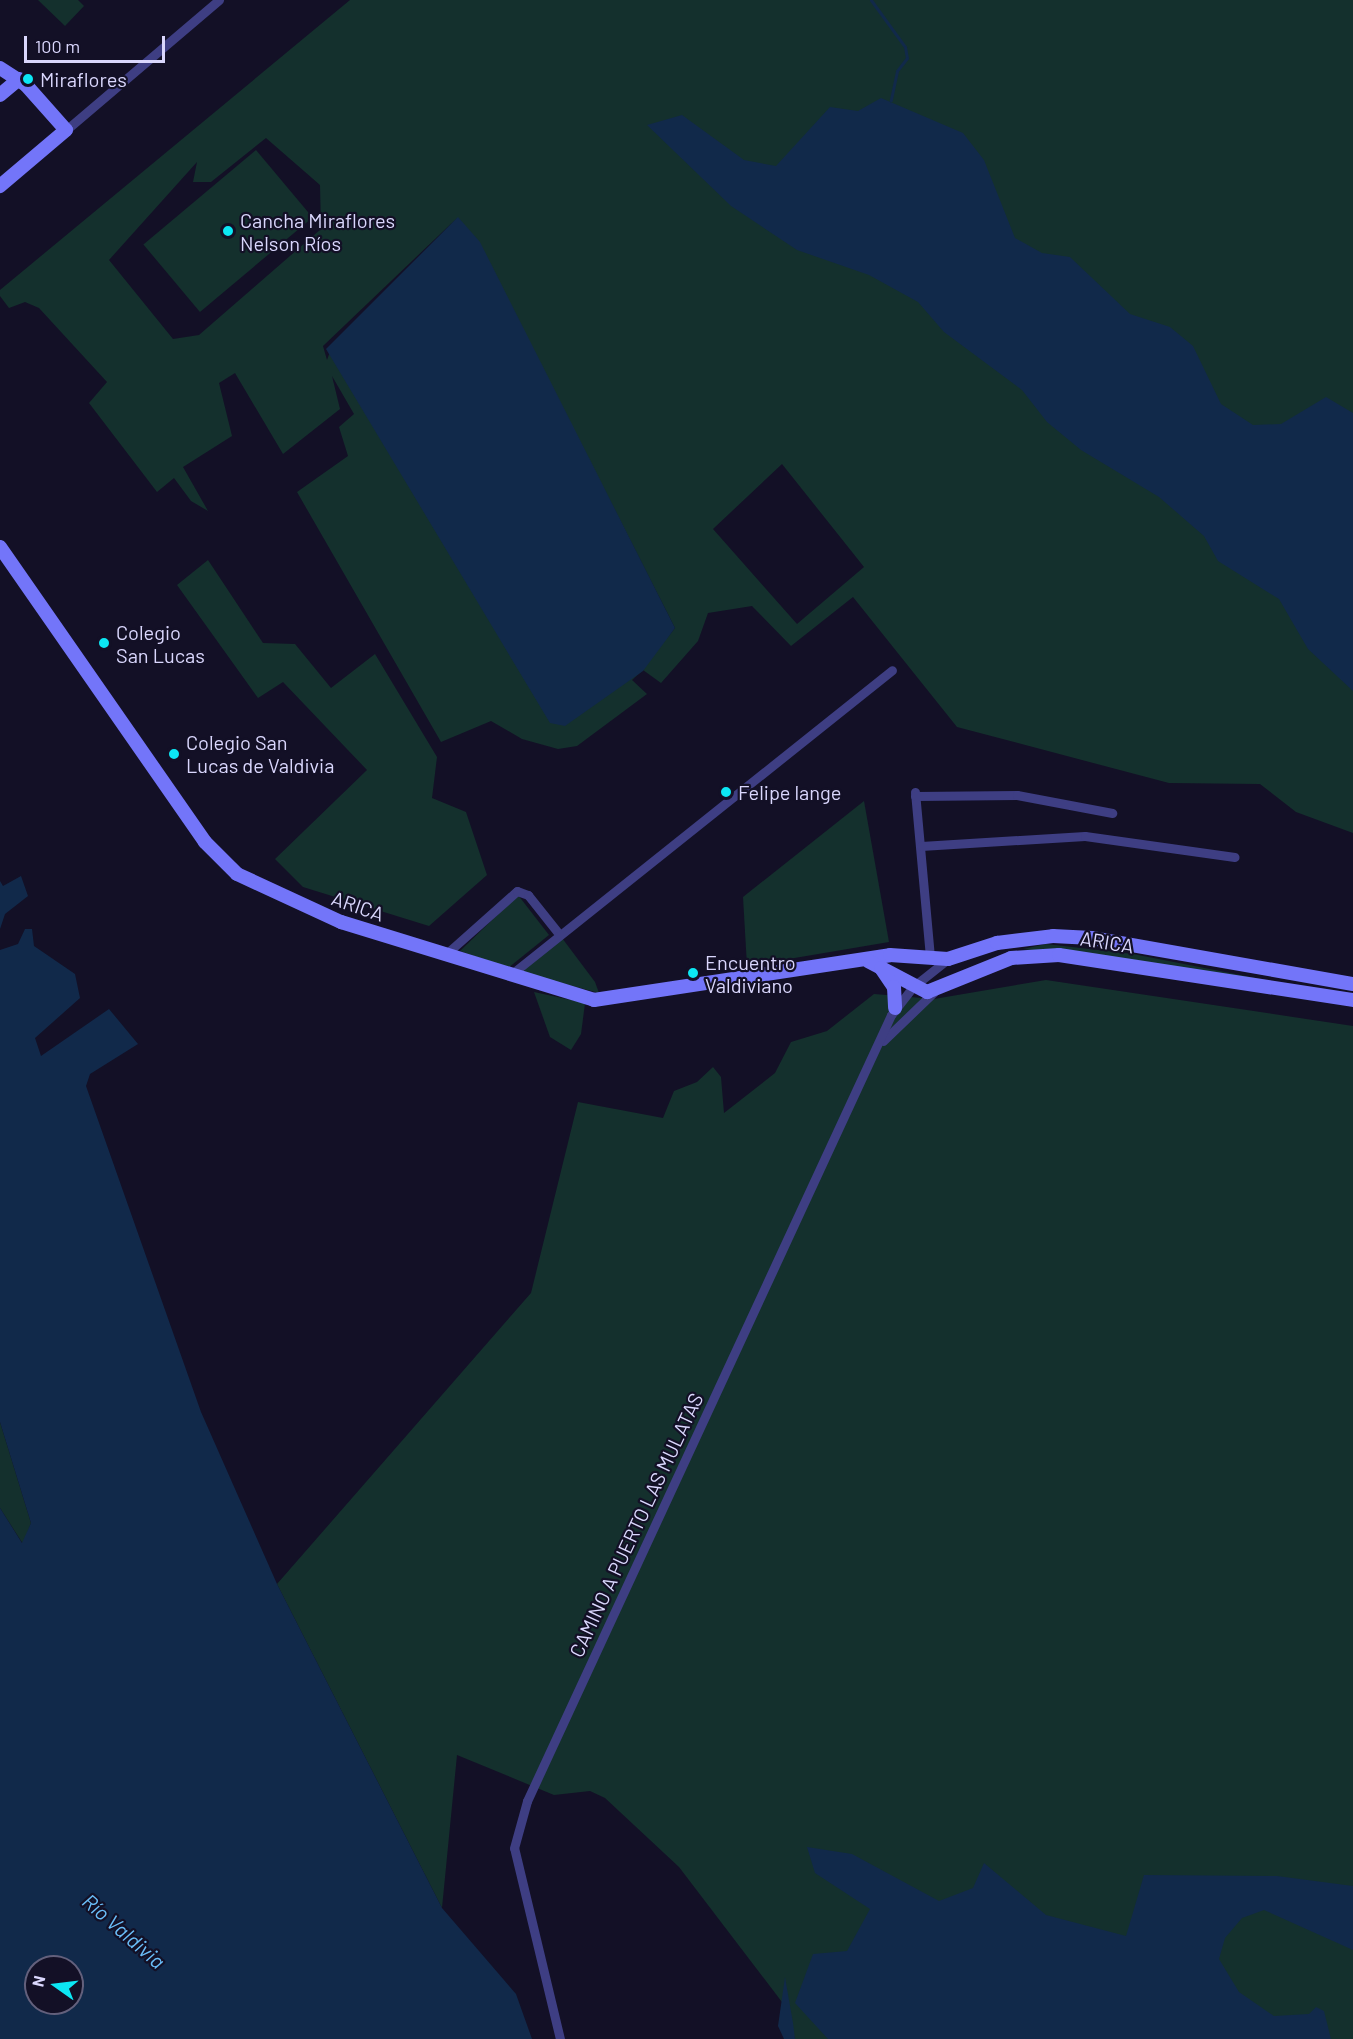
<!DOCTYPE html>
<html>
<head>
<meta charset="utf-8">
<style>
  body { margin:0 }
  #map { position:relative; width:1353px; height:2039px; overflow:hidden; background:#131026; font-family:Barlow,sans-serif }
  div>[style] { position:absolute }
  .green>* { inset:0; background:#14302d; transform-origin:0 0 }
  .water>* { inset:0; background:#11294a }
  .stream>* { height:3px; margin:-1.5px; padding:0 1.5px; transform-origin:1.5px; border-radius:1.5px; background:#11294a }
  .minor>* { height:9px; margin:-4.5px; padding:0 4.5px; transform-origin:4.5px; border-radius:4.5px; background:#3e3e83 }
  .secondary>* { height:14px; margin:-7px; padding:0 7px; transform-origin:7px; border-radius:7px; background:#7375f9 }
  .dots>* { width:16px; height:16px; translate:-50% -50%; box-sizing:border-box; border:3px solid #131026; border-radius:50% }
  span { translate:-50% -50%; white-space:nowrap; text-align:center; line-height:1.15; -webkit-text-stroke:4.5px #131026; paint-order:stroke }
  .poi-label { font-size:20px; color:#dad7fd }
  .left { translate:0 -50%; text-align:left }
  .street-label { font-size:20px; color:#dad7fd }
  .water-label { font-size:21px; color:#6abdf8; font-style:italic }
  .north { position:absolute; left:24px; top:1955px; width:60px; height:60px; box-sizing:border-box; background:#131026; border:2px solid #63607c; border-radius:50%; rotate:284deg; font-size:16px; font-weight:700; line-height:24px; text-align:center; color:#dad7fd }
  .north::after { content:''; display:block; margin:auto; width:21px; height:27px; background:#0ce7f4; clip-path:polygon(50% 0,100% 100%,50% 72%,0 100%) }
  .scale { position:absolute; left:24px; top:36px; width:141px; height:27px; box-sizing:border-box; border:3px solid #dad7fd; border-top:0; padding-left:8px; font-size:18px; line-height:21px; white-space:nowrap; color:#dad7fd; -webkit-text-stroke:4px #131026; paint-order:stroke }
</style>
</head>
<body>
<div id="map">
  <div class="green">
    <i style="clip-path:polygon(38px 0,78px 0,84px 6px,65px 26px)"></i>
    <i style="clip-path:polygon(evenodd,350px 0,1353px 0,1353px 833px,1296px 812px,1260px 784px,1169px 783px,957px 727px,853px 597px,791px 646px,752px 606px,708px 613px,698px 641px,661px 683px,643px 670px,632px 680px,647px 694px,577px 746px,558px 749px,522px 739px,491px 721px,441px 742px,297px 492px,348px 456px,339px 427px,354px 414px,332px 376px,340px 409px,283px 454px,235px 373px,219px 383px,232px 436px,183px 467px,208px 511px,191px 501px,174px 478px,157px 492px,89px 403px,107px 382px,39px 308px,25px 302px,9px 308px,0 296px,0 290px,350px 0,266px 138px,320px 185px,321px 229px,199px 335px,173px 339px,109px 260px,197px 162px,193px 182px,211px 182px,266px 138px,350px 0,457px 218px,331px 349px,327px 360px,323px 346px,457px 218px,350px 0,511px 306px,675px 628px,668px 637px,511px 306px,350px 0,782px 464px,864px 567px,797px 624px,713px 529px,782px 464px)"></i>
    <i style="left:256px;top:150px;width:88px;height:147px;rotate:50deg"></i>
    <i style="clip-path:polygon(208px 560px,263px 643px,295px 644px,331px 688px,375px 654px,437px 757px,432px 798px,466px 812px,487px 875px,429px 926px,303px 887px,275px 859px,367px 770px,283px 682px,258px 698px,177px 585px)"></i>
    <i style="clip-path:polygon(864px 801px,889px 942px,747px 966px,743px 897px)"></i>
    <i style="clip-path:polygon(518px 895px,549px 935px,508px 968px,460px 951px)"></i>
    <i style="clip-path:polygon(562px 938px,595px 982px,599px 993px,524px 973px,525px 966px)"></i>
    <i style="clip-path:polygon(1046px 944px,1133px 954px,1271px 981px,1023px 949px)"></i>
    <i style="clip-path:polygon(1046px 980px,1353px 1026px,1353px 2039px,795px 2039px,785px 2006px,679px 1867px,605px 1798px,590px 1791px,554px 1795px,457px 1755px,442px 1908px,277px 1584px,531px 1293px,578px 1102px,663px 1118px,674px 1091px,697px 1082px,713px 1067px,721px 1077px,724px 1113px,775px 1073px,791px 1042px,827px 1031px,874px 994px,934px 999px)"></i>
    <i style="clip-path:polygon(534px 992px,585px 1003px,581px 1034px,571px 1050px,550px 1037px)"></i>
    <i style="clip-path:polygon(0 1422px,31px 1523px,23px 1544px,0 1508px)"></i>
  </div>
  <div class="water">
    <i style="clip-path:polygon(881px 98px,963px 133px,984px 160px,1015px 238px,1042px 253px,1070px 257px,1130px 314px,1170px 327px,1193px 346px,1221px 404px,1253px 425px,1281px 424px,1326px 397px,1353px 413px,1353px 691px,1308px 649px,1279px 599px,1218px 561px,1204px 536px,1159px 497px,1081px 450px,1047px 422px,1022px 390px,944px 332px,918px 302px,869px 275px,797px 250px,731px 206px,647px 125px,682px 115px,744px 160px,776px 166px,830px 107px,858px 111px)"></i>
    <i style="clip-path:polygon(458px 217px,480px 242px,675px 628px,643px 671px,565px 726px,550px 723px,326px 349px)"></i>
    <i style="clip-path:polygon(21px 876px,28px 896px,5px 914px,0 929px,0 881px,3px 886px)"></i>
    <i style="clip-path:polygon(evenodd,25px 929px,32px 929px,34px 946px,75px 974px,80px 998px,35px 1038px,41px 1056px,109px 1009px,138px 1044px,90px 1074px,86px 1086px,201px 1412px,277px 1584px,442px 1908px,516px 1994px,532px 2039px,0 2039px,0 1508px,22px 1543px,31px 1523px,0 1422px,0 950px,18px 944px,25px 929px,36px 1967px,72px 1967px,72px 2003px,36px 2003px,36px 1967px)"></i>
    <i style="clip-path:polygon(807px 1847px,852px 1854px,939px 1901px,973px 1888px,984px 1863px,1046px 1915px,1126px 1936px,1144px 1875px,1277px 1876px,1353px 1886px,1353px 1950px,1264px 1910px,1242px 1918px,1225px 1938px,1219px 1959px,1239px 1992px,1274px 2016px,1309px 2014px,1316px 2007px,1324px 2011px,1331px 2039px,828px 2039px,795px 2003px,813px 1954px,847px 1951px,870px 1909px,815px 1873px)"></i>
    <i style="clip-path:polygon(785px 1977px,793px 2023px,795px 2039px,784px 2039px,778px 2026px)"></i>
  </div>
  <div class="stream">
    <i style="left:871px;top:0;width:58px;rotate:54.1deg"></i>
    <i style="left:905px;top:47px;width:11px;rotate:80deg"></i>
    <i style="left:907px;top:58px;width:16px;rotate:128deg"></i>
    <i style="left:897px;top:71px;width:30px;rotate:102deg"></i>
  </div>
  <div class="minor">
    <i style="left:66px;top:130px;width:201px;rotate:-40.4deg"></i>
    <i style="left:915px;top:792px;width:166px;rotate:84.8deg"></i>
    <i style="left:915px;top:796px;width:102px;rotate:-0.6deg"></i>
    <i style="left:1017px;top:795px;width:97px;rotate:10.7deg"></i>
    <i style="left:921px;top:846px;width:164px;rotate:-3.5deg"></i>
    <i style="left:1085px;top:836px;width:151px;rotate:8deg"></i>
    <i style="left:446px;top:954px;width:95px;rotate:-41.6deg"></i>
    <i style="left:517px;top:891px;width:12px;rotate:20deg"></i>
    <i style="left:528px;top:895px;width:50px;rotate:51.5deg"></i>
    <i style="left:509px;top:976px;width:490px;rotate:-38.6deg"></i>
    <i style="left:883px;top:1041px;width:71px;rotate:-43.9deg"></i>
    <i style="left:560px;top:2039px;width:196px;rotate:-103.5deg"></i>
    <i style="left:514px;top:1848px;width:49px;rotate:-74.5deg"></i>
    <i style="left:527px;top:1801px;width:866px;rotate:-65.15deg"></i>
    <i style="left:891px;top:1015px;width:37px;rotate:-52deg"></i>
    <i style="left:914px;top:986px;width:43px;rotate:-38.5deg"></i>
  </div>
  <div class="secondary">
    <i style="left:0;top:68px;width:31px;rotate:33deg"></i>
    <i style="left:26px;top:85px;width:60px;rotate:48.4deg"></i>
    <i style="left:66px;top:130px;width:87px;rotate:139.7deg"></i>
    <i style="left:0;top:95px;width:25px;rotate:-40deg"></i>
    <i style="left:0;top:547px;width:359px;rotate:55.2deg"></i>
    <i style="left:205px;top:842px;width:45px;rotate:45deg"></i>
    <i style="left:237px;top:874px;width:115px;rotate:24.8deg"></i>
    <i style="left:341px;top:922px;width:265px;rotate:17.1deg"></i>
    <i style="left:594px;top:1000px;width:299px;rotate:-8.6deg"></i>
    <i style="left:890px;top:955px;width:58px;rotate:3.9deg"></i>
    <i style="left:948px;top:959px;width:52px;rotate:-18.1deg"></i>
    <i style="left:997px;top:943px;width:56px;rotate:-7.1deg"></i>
    <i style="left:1053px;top:936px;width:39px;rotate:3deg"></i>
    <i style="left:1092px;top:938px;width:265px;rotate:10deg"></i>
    <i style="left:868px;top:961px;width:67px;rotate:27.7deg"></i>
    <i style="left:927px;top:992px;width:91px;rotate:-22deg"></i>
    <i style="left:1011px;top:958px;width:48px;rotate:-3.6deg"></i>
    <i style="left:1059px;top:955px;width:297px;rotate:8.7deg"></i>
    <i style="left:881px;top:968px;width:23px;rotate:56deg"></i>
    <i style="left:894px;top:987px;width:21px;rotate:87deg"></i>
  </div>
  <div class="dots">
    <i style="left:28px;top:79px;background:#0ce7f4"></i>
    <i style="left:228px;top:231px;background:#0ce7f4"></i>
    <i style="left:104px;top:643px;background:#0ce7f4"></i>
    <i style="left:174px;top:754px;background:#0ce7f4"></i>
    <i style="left:726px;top:792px;background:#0ce7f4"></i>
    <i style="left:693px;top:973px;background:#0ce7f4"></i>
  </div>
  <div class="poi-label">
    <span class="left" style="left:40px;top:79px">Miraflores</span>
    <span class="left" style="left:240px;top:232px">Cancha Miraflores<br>Nelson Ríos</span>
    <span class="left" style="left:116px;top:644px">Colegio<br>San Lucas</span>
    <span class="left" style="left:186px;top:754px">Colegio San<br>Lucas de Valdivia</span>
    <span class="left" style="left:738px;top:792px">Felipe lange</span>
    <span class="left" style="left:705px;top:974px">Encuentro<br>Valdiviano</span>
  </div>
  <div class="street-label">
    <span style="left:358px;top:906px;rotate:19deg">ARICA</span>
    <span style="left:1107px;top:942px;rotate:9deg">ARICA</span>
    <span style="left:636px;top:1525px;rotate:-65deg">CAMINO A PUERTO LAS MULATAS</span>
  </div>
  <div class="water-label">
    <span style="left:124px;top:1931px;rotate:41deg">Río Valdivia</span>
  </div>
  <div class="north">N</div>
  <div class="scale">100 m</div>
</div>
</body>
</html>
